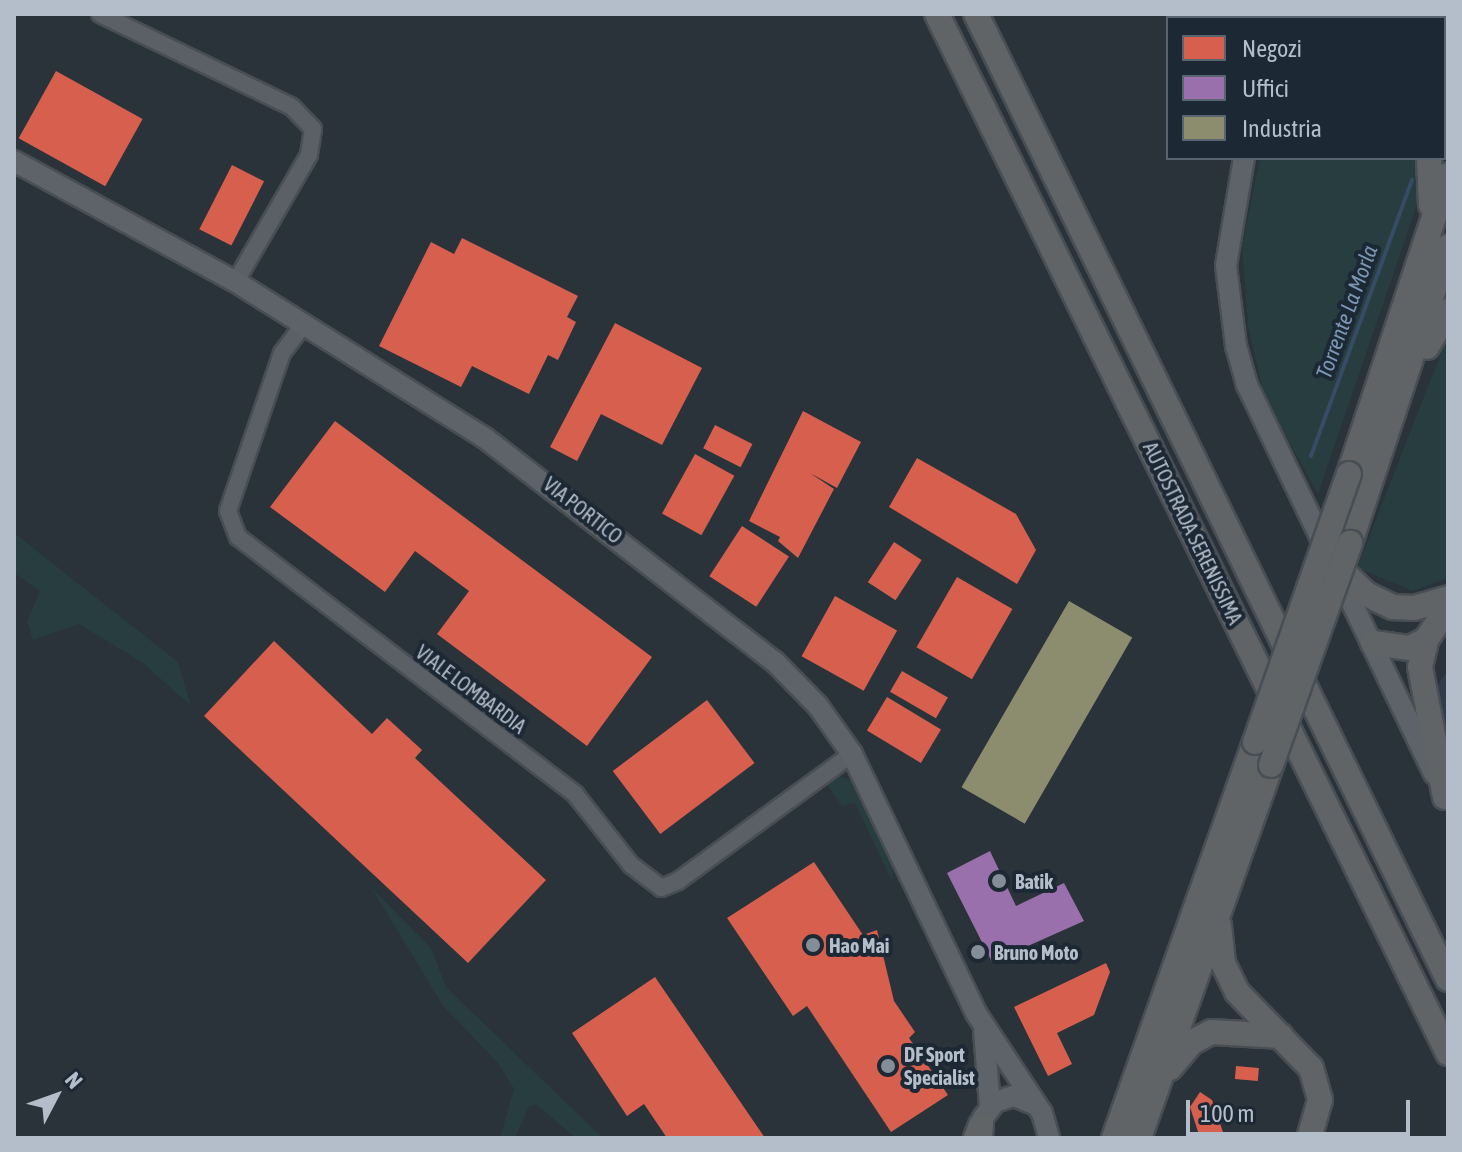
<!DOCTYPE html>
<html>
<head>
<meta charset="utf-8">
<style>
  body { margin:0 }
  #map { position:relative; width:1462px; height:1152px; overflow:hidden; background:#2a323a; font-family:"Asap Condensed",sans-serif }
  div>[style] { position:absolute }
  .airport>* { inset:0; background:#313c4a }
  .green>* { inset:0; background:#273d40 }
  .shops>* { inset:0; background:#d6604d; transform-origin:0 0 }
  .offices>* { inset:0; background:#9970ab }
  .industry>* { inset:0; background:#8c8c6e; transform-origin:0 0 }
  .stream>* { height:4px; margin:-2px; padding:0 2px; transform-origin:2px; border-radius:2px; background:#364b64 }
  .roads { filter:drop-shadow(2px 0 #494e54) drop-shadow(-2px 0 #494e54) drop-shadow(0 2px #494e54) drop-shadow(0 -2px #494e54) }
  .minor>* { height:16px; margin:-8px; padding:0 8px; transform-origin:8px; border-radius:8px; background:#5b6067 }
  .major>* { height:20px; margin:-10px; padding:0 10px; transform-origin:10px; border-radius:10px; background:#5d6369 }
  .highway>* { height:24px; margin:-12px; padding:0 12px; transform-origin:12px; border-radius:12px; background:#606467 }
  .bridges { filter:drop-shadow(2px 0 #474e55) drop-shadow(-2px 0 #474e55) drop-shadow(0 2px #474e55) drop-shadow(0 -2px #474e55) }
  .highway-bridge>* { height:24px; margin:-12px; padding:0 12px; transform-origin:12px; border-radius:12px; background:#606467 }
  .dots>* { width:22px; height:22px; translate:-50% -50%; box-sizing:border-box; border:4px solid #1d2835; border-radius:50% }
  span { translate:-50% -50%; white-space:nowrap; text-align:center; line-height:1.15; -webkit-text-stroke:8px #1d2835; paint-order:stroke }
  .street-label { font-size:20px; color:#b4becb }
  .poi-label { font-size:20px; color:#b4becb; font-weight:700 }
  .left { translate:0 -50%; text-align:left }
  .water-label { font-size:22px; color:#7b95b3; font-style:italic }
  .frame { position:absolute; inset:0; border:16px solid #b4becb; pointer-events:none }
  .legend { position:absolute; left:1166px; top:16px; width:280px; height:144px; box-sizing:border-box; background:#1d2835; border:2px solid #596471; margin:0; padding:10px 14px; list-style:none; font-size:24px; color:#b4becb }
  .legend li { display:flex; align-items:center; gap:16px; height:40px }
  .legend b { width:40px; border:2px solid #596471 }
  .north { position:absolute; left:16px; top:1056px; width:80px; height:80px; -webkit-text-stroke:6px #1d2835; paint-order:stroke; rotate:49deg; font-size:22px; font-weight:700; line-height:32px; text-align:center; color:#b4becb }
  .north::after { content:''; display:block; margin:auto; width:28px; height:36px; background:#b4becb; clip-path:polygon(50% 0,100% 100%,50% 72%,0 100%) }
  .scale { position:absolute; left:1186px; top:1100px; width:224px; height:36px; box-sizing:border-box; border:4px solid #b4becb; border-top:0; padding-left:10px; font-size:24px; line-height:28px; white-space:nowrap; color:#b4becb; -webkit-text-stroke:6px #1d2835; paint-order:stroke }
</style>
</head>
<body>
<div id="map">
  <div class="airport">
    <i style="clip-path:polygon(1448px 669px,1448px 750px,1436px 688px)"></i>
  </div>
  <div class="green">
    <i style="clip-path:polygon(1260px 158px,1425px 158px,1418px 202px,1318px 494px,1265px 400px,1248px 326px,1242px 246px)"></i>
    <i style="clip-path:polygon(1448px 335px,1448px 578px,1413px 591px,1357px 568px)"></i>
    <i style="clip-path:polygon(14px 533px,178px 662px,191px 706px,143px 663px,79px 624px,33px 640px,27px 621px,40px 591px,14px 573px)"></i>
    <i style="clip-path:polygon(840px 776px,854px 781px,894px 863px,892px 881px,855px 803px,842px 806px,827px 784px)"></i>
    <i style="clip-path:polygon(371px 887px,431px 948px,446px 987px,603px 1138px,576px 1138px,537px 1105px,529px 1106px,515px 1138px,500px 1138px,514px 1089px,498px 1063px,443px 1006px)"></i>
  </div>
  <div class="shops">
    <i style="left:56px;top:71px;width:99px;height:77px;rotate:29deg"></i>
    <i style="left:232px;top:165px;width:36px;height:72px;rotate:27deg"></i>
    <i style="clip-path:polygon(462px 238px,578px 296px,567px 317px,576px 322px,558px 360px,548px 355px,529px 394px,472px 366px,461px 387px,379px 346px,431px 242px,454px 254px)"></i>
    <i style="clip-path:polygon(615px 323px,702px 368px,662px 445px,601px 414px,577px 461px,550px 447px)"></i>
    <i style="clip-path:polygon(803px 411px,861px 442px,837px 488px,810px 473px,834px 489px,798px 558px,778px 541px,780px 537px,749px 521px)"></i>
    <i style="clip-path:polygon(335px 421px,652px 657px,587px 746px,437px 634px,469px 591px,415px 551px,385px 592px,270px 507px)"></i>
    <i style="left:715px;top:425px;width:42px;height:26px;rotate:27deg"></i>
    <i style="left:695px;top:454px;width:45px;height:68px;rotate:29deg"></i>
    <i style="clip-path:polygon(917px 458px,1016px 514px,1036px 550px,1017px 584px,889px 507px)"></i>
    <i style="left:742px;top:526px;width:56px;height:60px;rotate:33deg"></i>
    <i style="left:894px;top:542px;width:33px;height:48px;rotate:33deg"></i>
    <i style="left:957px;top:577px;width:64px;height:81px;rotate:30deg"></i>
    <i style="left:835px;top:596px;width:71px;height:69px;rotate:29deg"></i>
    <i style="clip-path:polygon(274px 641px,372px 734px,387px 718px,422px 750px,415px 758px,546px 880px,468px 963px,204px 716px)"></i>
    <i style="left:902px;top:671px;width:53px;height:24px;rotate:30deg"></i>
    <i style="left:887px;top:697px;width:63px;height:39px;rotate:31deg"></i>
    <i style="left:707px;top:700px;width:79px;height:118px;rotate:53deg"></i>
    <i style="clip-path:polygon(814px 862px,863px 935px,877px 930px,894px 1001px,915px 1032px,909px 1038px,948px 1095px,891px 1132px,807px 1006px,793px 1016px,727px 918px)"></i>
    <i style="clip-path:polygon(1106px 963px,1110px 972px,1094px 1015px,1057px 1033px,1072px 1064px,1048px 1076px,1014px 1007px)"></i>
    <i style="clip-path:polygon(655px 977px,765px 1138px,667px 1138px,644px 1104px,627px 1116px,572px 1033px)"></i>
    <i style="left:1236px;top:1066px;width:23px;height:13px;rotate:5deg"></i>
    <i style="clip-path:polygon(1200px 1092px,1212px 1100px,1225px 1138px,1200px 1138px,1190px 1107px)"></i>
  </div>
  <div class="offices">
    <i style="clip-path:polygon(990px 851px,1016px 906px,1064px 883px,1084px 921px,992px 962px,947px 873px)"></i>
  </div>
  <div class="industry">
    <i style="left:1069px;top:601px;width:73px;height:215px;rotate:30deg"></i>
  </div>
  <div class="stream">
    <i style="left:1444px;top:85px;width:11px;rotate:-68deg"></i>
    <i style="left:1311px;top:456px;width:294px;rotate:-69.9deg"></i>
  </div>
  <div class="roads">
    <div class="minor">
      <i style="left:100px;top:14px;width:213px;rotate:25.8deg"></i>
      <i style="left:292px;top:107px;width:30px;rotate:46deg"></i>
      <i style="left:313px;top:129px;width:26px;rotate:99deg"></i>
      <i style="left:309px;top:155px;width:143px;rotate:120.1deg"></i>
      <i style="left:237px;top:279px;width:7px;rotate:56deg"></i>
      <i style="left:304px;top:324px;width:36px;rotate:127deg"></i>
      <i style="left:282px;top:353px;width:167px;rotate:108.9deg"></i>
      <i style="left:228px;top:511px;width:28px;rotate:69deg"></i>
      <i style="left:238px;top:537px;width:424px;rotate:37.3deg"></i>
      <i style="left:575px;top:794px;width:90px;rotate:51.7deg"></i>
      <i style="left:631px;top:865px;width:38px;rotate:37deg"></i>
      <i style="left:661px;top:888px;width:18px;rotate:-22deg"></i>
      <i style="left:678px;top:881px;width:215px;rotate:-36.1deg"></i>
    </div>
    <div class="major">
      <i style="left:1434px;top:14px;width:4px;rotate:90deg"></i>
      <i style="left:1318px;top:18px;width:4px;rotate:-90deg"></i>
      <i style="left:1244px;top:158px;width:109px;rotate:99.5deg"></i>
      <i style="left:1226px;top:266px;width:81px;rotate:82.9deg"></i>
      <i style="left:1236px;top:346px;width:41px;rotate:74.2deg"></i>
      <i style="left:1247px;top:385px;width:432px;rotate:64.3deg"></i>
      <i style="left:14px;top:161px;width:259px;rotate:28.6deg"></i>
      <i style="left:241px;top:285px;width:288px;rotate:32.1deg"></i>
      <i style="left:485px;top:438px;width:365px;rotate:37.7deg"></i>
      <i style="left:774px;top:661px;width:63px;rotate:45.6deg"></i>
      <i style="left:818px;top:706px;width:59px;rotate:54.7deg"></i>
      <i style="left:852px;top:754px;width:287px;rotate:64.4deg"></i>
      <i style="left:976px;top:1013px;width:120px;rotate:56.6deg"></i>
      <i style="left:1042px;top:1113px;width:26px;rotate:74deg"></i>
      <i style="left:984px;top:1031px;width:75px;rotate:85.4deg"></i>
      <i style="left:982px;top:1138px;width:20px;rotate:-87deg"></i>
      <i style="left:983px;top:1118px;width:20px;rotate:-53deg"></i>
      <i style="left:995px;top:1102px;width:20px;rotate:-18deg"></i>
      <i style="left:1014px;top:1096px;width:22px;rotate:22deg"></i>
    </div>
    <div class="highway">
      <i style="left:937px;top:14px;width:1158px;rotate:63.81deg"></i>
      <i style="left:976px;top:14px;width:1074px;rotate:63.94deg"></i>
      <i style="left:1429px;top:158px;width:47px;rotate:87.6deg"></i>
      <i style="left:1427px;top:347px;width:42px;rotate:-59.7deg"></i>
      <i style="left:1349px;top:474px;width:315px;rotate:-71.7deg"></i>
      <i style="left:1350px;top:543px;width:312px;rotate:-71.7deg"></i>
      <i style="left:1334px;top:563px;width:45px;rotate:44.1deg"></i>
      <i style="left:1366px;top:594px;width:30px;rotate:26deg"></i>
      <i style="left:1393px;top:607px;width:21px;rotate:3deg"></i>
      <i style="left:1414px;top:608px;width:35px;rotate:-16deg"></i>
      <i style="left:1373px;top:643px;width:37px;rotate:8deg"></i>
      <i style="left:1410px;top:648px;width:18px;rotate:-27deg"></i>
      <i style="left:1445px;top:797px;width:132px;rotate:-100.9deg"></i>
      <i style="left:1420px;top:667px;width:28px;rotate:-77deg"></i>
      <i style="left:1426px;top:640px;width:40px;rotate:-56deg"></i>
      <i style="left:1219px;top:925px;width:38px;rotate:84deg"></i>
      <i style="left:1223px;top:963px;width:32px;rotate:64deg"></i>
      <i style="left:1237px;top:992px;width:106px;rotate:45.8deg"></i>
      <i style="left:1311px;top:1068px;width:33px;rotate:74deg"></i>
      <i style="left:1320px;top:1100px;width:40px;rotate:106deg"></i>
      <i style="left:1170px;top:1068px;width:34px;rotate:-50deg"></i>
      <i style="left:1192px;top:1042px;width:22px;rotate:-27deg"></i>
      <i style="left:1212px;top:1032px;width:69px;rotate:3.3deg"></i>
      <i style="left:976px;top:1138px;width:14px;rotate:-69deg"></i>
      <i style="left:1114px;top:1138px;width:420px;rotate:-70.4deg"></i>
      <i style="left:1139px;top:1138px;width:396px;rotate:-70.5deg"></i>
    </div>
  </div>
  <div class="bridges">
    <div class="highway-bridge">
      <i style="left:1255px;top:742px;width:284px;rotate:-70.7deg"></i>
      <i style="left:1271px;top:765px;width:236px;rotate:-70.4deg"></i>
    </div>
  </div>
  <div class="dots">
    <i style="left:999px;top:881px;background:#848d98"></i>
    <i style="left:813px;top:945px;background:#848d98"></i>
    <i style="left:978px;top:952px;background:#848d98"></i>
    <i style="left:888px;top:1066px;background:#848d98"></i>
  </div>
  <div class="street-label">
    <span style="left:583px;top:510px;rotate:38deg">VIA PORTICO</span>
    <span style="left:1193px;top:533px;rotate:64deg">AUTOSTRADA SERENISSIMA</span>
    <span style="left:471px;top:689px;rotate:37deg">VIALE LOMBARDIA</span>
  </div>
  <div class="poi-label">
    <span class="left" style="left:1015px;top:881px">Batik</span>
    <span class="left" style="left:829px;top:945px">Hao Mai</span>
    <span class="left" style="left:994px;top:952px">Bruno Moto</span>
    <span class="left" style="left:904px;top:1066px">DF Sport<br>Specialist</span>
  </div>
  <div class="water-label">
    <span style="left:1347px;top:312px;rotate:-70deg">Torrente La Morla</span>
  </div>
  <div class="frame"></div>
  <ul class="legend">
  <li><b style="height:22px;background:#d6604d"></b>Negozi</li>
  <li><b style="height:22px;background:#9970ab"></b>Uffici</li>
  <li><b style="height:22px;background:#8c8c6e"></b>Industria</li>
  </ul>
  <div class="north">N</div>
  <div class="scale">100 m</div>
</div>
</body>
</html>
